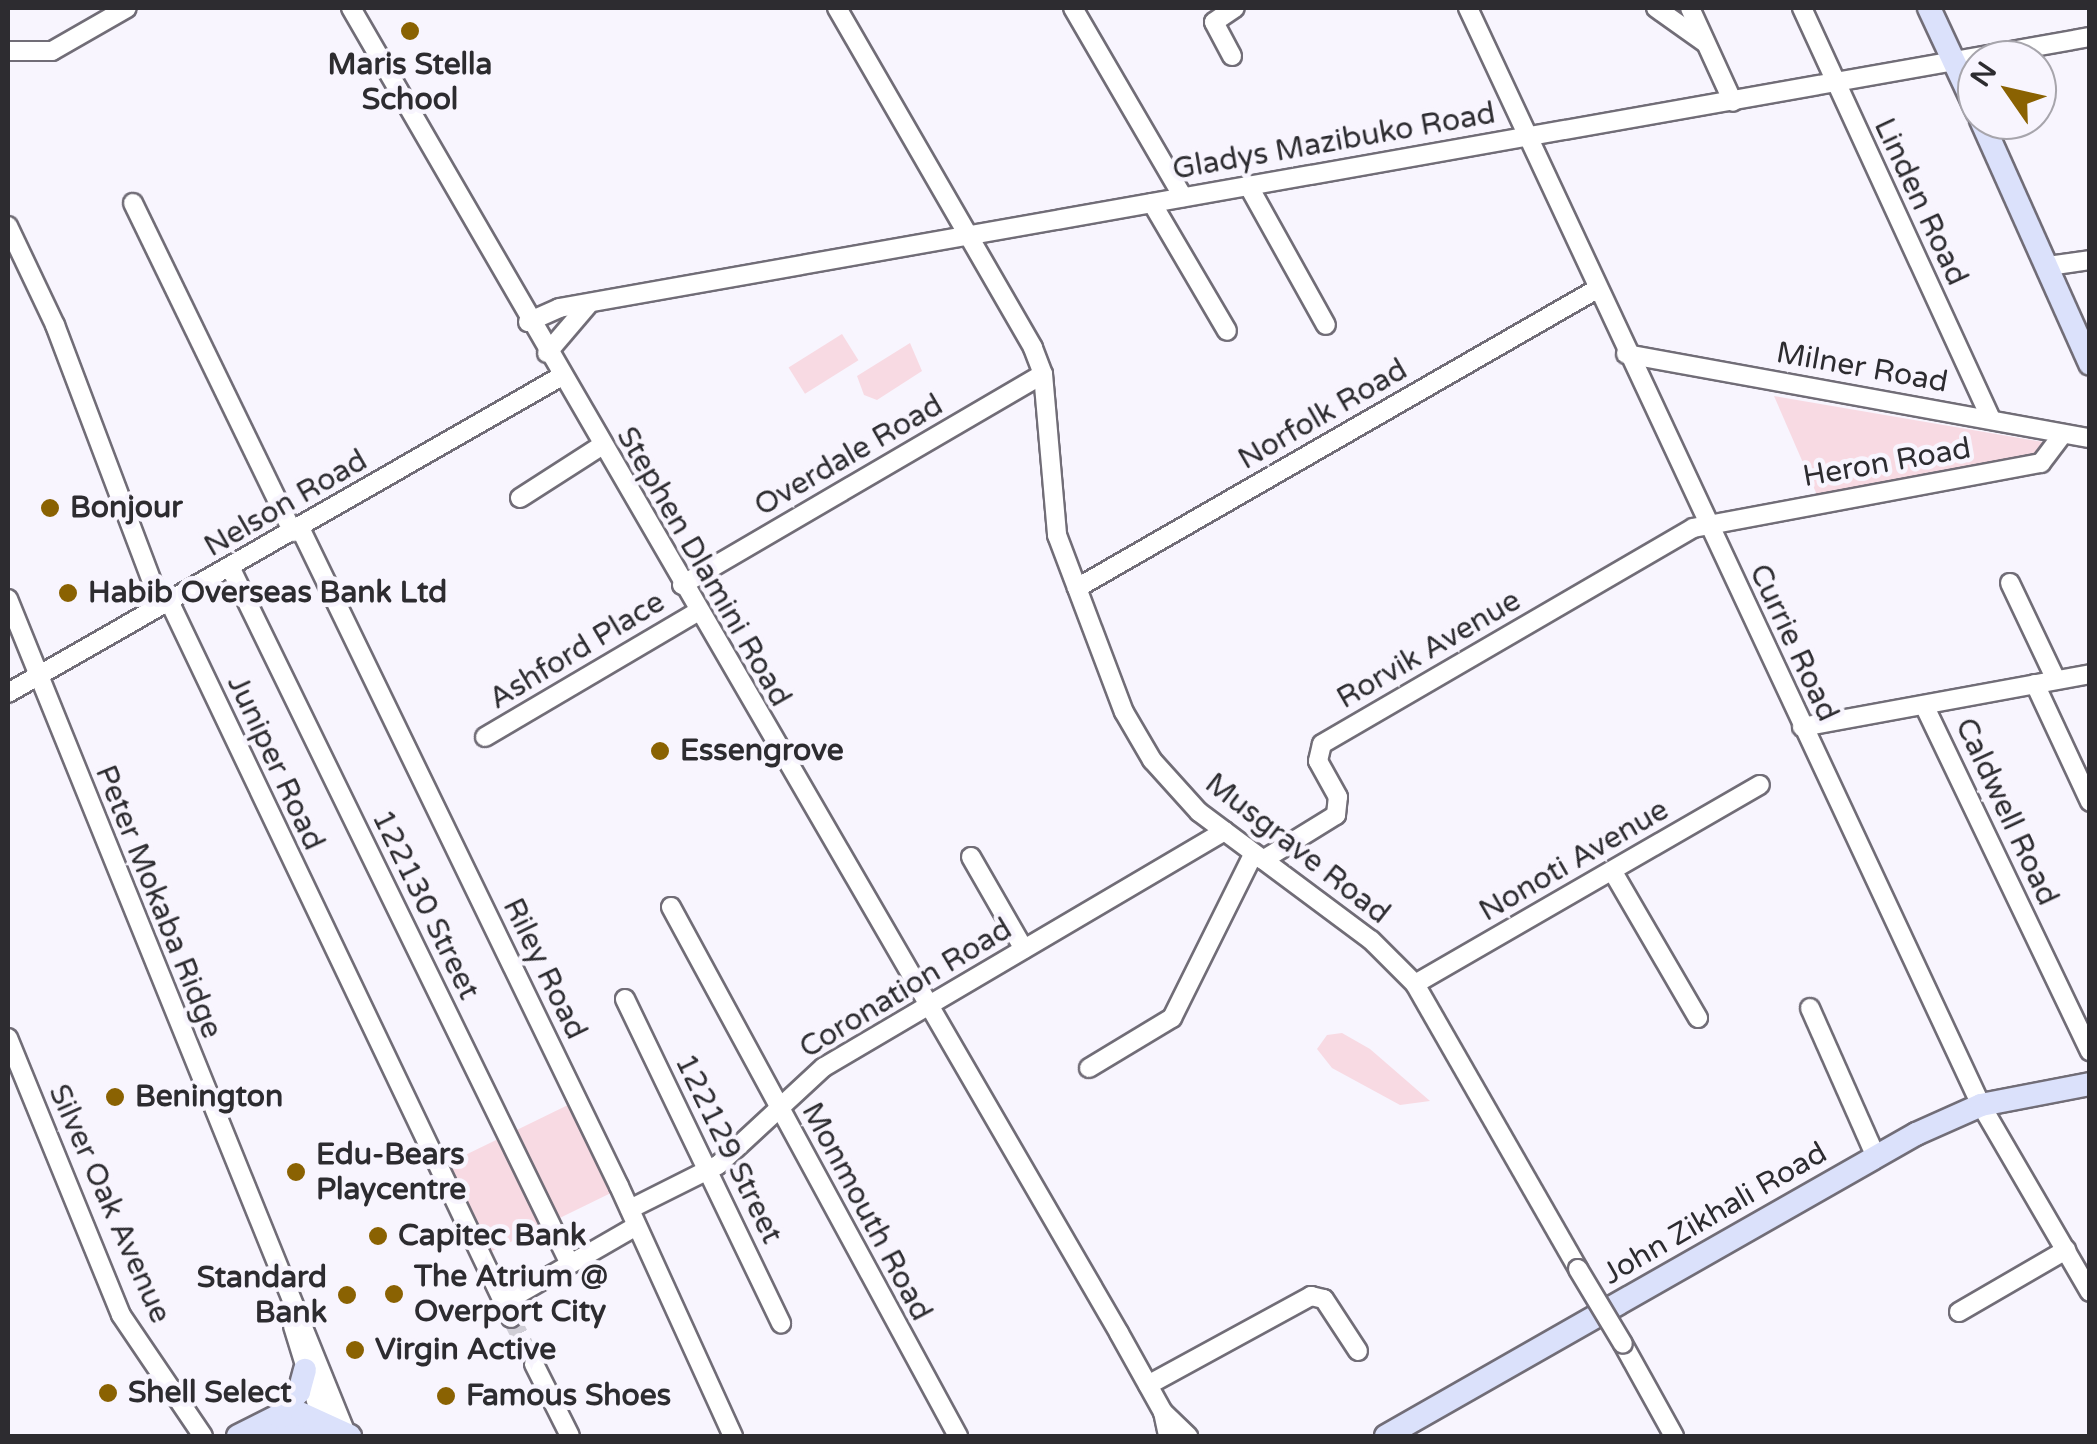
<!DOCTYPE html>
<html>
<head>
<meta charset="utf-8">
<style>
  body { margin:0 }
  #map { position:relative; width:2097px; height:1444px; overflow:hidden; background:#f8f5fe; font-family:"Varela Round",sans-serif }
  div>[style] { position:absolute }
  .green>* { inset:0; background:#f8dae3; transform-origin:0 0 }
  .minor-tunnel>* { height:18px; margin-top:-9px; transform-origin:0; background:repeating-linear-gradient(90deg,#cfcdd5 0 18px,transparent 0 27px) }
  .roads { filter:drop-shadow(2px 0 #716d77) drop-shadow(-2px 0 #716d77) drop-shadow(0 2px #716d77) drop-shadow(0 -2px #716d77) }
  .minor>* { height:18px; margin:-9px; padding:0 9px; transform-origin:9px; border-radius:9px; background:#fff }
  .major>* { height:22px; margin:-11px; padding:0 11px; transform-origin:11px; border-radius:11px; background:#dbe1fb }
  .bridges { filter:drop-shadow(2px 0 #716d77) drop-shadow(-2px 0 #716d77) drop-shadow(0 2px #716d77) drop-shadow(0 -2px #716d77) }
  .minor-bridge>* { height:18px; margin:-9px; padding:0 9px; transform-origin:9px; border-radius:9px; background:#fff }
  .dots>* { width:28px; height:28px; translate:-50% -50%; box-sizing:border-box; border:5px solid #f8f5fe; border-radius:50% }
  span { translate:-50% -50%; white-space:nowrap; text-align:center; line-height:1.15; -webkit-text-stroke:9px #f8f5fe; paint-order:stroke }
  .poi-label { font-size:30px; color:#2d2c30; font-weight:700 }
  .left { translate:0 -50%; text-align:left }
  .right { translate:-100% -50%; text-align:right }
  .street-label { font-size:30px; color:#2d2c30 }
  .frame { position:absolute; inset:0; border:10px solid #2d2c30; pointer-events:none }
  .north { position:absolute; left:1957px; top:40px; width:100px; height:100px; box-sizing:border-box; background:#f8f5fe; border:2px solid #a7a5ac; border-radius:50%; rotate:304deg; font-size:28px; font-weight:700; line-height:40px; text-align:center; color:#2d2c30 }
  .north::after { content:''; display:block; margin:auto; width:35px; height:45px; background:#8a6202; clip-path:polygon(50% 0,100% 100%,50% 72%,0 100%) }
</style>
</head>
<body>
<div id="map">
  <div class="green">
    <i style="left:842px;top:334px;width:31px;height:63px;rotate:58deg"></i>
    <i style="clip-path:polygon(910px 343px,922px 371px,877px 400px,864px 395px,857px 376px)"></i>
    <i style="clip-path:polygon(1774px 396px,2043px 442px,2041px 457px,1817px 495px)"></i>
    <i style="clip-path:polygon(1342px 1033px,1370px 1049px,1430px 1101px,1400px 1105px,1332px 1068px,1317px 1049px,1327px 1035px)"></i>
    <i style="left:570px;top:1104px;width:98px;height:140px;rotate:64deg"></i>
  </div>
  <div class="minor-tunnel">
    <i style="left:511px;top:1318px;width:51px;rotate:63.4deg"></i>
  </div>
  <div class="roads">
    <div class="minor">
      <i style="left:351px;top:8px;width:1531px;rotate:59.9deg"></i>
      <i style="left:1119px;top:1333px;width:90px;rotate:60.9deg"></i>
      <i style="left:1163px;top:1412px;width:25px;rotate:78deg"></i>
      <i style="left:837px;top:8px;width:392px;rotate:60deg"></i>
      <i style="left:1033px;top:348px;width:28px;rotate:69deg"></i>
      <i style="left:1043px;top:374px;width:162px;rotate:85deg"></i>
      <i style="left:1057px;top:535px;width:189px;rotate:69.3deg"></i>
      <i style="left:1124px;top:712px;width:56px;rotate:59.7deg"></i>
      <i style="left:1152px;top:760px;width:70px;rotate:47.9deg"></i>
      <i style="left:1199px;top:812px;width:214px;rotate:36.7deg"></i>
      <i style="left:1371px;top:940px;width:62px;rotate:45deg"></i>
      <i style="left:1415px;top:984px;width:328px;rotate:60.2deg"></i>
      <i style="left:1073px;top:8px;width:219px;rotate:59.8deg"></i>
      <i style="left:1468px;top:8px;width:1211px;rotate:64.94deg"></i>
      <i style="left:1981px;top:1105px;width:216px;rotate:59.8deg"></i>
      <i style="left:1656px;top:8px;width:59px;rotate:35.3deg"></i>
      <i style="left:1690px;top:8px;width:103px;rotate:65.4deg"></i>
      <i style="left:1802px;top:8px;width:451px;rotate:65.3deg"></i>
      <i style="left:8px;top:51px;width:44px"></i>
      <i style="left:52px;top:51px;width:86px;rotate:-29.8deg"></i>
      <i style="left:1232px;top:56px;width:38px;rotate:-118deg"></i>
      <i style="left:1214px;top:22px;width:25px;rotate:-34deg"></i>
      <i style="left:1248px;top:185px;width:160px;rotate:60.9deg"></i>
      <i style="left:133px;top:203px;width:366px;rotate:64.1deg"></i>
      <i style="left:1152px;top:203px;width:148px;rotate:59.6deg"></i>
      <i style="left:8px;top:226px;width:110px;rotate:64.6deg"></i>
      <i style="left:55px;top:325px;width:285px;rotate:69.3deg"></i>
      <i style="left:156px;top:592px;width:18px;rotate:38deg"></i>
      <i style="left:170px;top:603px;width:792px;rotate:64.5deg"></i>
      <i style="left:2048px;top:266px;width:42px;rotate:-8.1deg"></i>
      <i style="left:528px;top:322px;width:34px;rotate:-24deg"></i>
      <i style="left:559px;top:308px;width:1555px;rotate:-10.04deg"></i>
      <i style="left:547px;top:353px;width:63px;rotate:-49.5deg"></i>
      <i style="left:1626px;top:354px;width:472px;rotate:10.3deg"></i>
      <i style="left:520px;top:498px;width:96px;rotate:-32.7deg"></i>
      <i style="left:300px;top:528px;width:731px;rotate:64.14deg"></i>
      <i style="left:619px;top:1186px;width:275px;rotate:65.5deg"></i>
      <i style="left:231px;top:569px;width:773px;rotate:64deg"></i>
      <i style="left:2010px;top:583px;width:107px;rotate:64.6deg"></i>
      <i style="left:682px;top:585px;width:418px;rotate:-30.3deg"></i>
      <i style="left:1077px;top:588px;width:600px;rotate:-29.9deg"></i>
      <i style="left:8px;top:599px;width:903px;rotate:67.95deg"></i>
      <i style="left:2035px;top:684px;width:130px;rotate:65deg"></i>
      <i style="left:8px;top:693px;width:636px;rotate:-29.79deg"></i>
      <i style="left:1924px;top:705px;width:384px;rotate:64.4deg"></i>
      <i style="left:1802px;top:727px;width:293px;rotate:-10.4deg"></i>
      <i style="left:485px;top:737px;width:246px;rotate:-30.5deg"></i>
      <i style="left:971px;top:857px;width:106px;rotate:60.1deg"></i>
      <i style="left:1263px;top:860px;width:86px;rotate:-31.7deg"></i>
      <i style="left:1336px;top:815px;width:18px;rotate:-84deg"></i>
      <i style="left:1338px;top:797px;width:41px;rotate:-119.1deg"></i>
      <i style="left:1318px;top:761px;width:17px;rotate:-77deg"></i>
      <i style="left:1322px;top:744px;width:429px;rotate:-30.2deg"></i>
      <i style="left:1693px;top:528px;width:354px;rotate:-10.6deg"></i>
      <i style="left:2041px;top:463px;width:36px;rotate:-53deg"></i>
      <i style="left:1613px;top:872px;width:169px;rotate:59.8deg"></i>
      <i style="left:671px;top:907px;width:602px;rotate:61.52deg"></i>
      <i style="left:1415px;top:984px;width:398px;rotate:-30deg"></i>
      <i style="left:625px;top:999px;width:360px;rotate:64.3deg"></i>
      <i style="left:1810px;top:1008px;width:163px;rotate:66.1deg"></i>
      <i style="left:8px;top:1038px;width:299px;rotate:67.8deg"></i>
      <i style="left:121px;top:1315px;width:146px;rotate:55.9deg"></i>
      <i style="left:1089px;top:1068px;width:97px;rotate:-31.1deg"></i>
      <i style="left:1172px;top:1018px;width:184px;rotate:-63.6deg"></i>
      <i style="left:630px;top:1209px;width:98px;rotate:-26.6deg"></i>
      <i style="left:718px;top:1165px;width:144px;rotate:-42.8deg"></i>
      <i style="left:824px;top:1067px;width:465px;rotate:-30.5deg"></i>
      <i style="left:503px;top:1303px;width:150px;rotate:-30deg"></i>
      <i style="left:1959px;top:1312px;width:124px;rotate:-30.1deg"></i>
      <i style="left:293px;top:1326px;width:109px;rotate:72.9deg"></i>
      <i style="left:1623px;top:1344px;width:105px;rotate:61deg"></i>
      <i style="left:534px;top:1364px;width:80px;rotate:63.4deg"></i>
      <i style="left:1148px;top:1385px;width:186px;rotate:-28.6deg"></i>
      <i style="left:1311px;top:1296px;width:13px;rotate:13deg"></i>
      <i style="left:1324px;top:1299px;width:62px;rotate:56.8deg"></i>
      <i style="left:1163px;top:1412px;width:35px;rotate:44deg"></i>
    </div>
    <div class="major">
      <i style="left:1929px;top:8px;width:114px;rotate:65deg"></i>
      <i style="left:1981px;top:120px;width:267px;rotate:65.9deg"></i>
      <i style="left:278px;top:1416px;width:32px;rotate:-49deg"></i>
      <i style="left:299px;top:1392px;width:23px;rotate:-75deg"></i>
      <i style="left:259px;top:1429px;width:50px;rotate:8deg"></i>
      <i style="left:238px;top:1436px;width:45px;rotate:-26.6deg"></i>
      <i style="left:278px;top:1416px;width:24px;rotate:-5deg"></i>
      <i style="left:302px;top:1414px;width:53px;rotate:24.6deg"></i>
      <i style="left:1386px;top:1436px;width:610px;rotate:-29.67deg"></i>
      <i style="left:1916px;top:1134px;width:71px;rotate:-24deg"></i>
      <i style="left:1981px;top:1105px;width:111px;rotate:-10.9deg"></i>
    </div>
  </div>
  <div class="bridges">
    <div class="minor-bridge">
      <i style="left:1578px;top:1269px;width:87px;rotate:59deg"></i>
    </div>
  </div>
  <div class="dots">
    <i style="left:410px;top:31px;background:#8a6202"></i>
    <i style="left:50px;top:508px;background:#8a6202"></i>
    <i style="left:68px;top:593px;background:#8a6202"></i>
    <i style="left:660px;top:751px;background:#8a6202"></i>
    <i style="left:115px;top:1097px;background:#8a6202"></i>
    <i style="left:296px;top:1172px;background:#8a6202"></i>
    <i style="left:378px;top:1236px;background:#8a6202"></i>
    <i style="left:394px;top:1294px;background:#8a6202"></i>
    <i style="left:347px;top:1295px;background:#8a6202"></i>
    <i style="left:355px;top:1350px;background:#8a6202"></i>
    <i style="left:108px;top:1393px;background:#8a6202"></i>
    <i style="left:446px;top:1396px;background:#8a6202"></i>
  </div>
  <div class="poi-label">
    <span style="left:410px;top:82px">Maris Stella<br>School</span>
    <span class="left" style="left:70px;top:508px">Bonjour</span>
    <span class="left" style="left:88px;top:593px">Habib Overseas Bank Ltd</span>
    <span class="left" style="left:680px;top:751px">Essengrove</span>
    <span class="left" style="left:135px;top:1097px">Benington</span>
    <span class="left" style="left:316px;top:1172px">Edu-Bears<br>Playcentre</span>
    <span class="left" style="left:398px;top:1236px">Capitec Bank</span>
    <span class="left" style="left:414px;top:1294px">The Atrium @<br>Overport City</span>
    <span class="right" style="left:327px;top:1295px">Standard<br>Bank</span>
    <span class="left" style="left:375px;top:1350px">Virgin Active</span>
    <span class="left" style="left:128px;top:1393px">Shell Select</span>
    <span class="left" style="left:466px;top:1396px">Famous Shoes</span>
  </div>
  <div class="street-label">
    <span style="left:1334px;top:142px;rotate:-10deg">Gladys Mazibuko Road</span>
    <span style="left:1920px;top:202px;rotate:65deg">Linden Road</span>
    <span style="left:1862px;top:368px;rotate:10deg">Milner Road</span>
    <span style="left:1323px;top:415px;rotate:-30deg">Norfolk Road</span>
    <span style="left:849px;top:456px;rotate:-30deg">Overdale Road</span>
    <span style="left:1887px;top:463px;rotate:-10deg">Heron Road</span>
    <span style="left:286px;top:504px;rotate:-30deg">Nelson Road</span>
    <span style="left:703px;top:567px;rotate:60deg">Stephen Dlamini Road</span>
    <span style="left:1793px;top:643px;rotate:65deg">Currie Road</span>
    <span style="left:1429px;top:650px;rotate:-30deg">Rorvik Avenue</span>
    <span style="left:577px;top:651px;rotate:-31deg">Ashford Place</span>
    <span style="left:275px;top:763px;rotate:65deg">Juniper Road</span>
    <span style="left:2006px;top:812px;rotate:65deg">Caldwell Road</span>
    <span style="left:1297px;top:849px;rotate:38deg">Musgrave Road</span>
    <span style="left:1574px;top:861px;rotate:-30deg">Nonoti Avenue</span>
    <span style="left:158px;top:902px;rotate:68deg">Peter Mokaba Ridge</span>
    <span style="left:425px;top:905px;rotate:64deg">122130 Street</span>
    <span style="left:544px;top:969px;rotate:64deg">Riley Road</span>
    <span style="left:906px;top:989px;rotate:-31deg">Coronation Road</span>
    <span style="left:728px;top:1149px;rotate:64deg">122129 Street</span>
    <span style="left:109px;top:1204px;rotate:66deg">Silver Oak Avenue</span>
    <span style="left:866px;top:1212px;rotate:62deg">Monmouth Road</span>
    <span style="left:1715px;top:1214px;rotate:-30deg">John Zikhali Road</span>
  </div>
  <div class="frame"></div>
  <div class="north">N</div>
</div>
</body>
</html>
